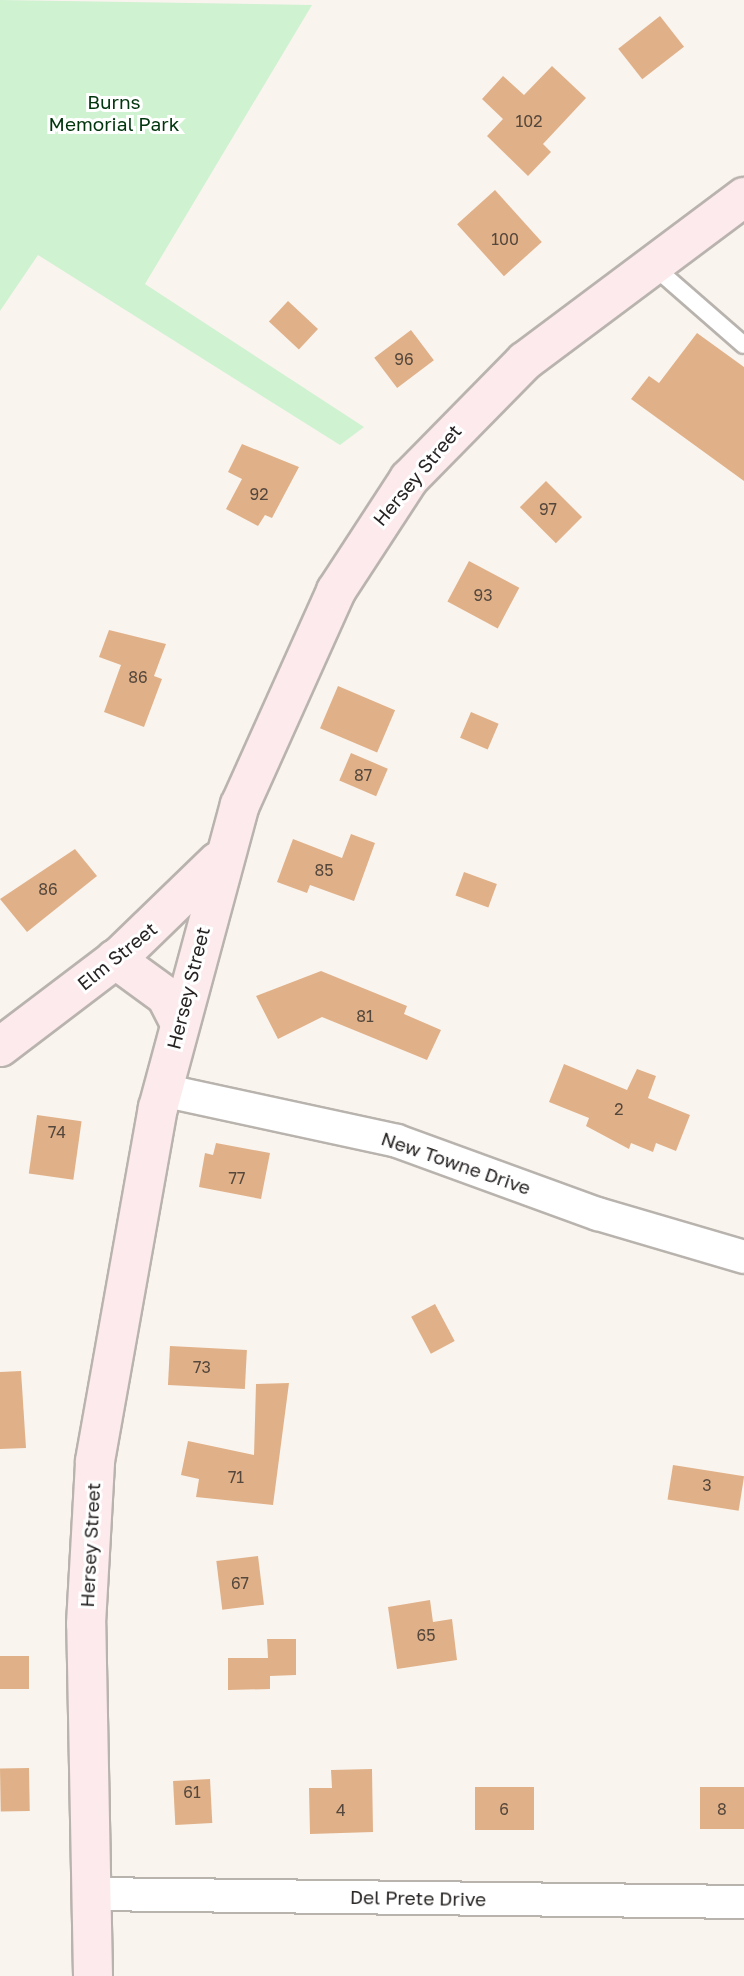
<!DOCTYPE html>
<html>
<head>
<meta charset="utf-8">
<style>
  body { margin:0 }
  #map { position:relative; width:744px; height:1976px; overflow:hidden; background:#faf4ef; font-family:"Golos Text",sans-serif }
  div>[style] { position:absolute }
  .green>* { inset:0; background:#cff2d1 }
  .building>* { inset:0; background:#e0b188; transform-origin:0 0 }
  .roads { filter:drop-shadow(2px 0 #b9b3ae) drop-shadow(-2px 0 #b9b3ae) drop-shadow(0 2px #b9b3ae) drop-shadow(0 -2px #b9b3ae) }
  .lane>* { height:16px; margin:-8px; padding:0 8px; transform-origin:8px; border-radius:8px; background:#fff }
  .street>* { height:32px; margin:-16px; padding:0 16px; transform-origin:16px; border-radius:16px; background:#fff }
  .secondary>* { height:38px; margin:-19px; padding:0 19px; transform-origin:19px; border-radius:19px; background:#fdeaec }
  span { translate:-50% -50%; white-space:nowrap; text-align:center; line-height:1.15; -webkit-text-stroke:6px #fff; paint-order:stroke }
  .number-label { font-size:16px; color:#55473c }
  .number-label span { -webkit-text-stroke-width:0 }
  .park-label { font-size:19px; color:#00350d }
  .street-label { font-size:19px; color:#272423 }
</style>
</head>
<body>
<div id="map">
  <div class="green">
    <i style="clip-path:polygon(0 0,312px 5px,145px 284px,364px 427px,340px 445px,38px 255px,0 311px)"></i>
  </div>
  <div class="building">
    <i style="left:660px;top:16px;width:39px;height:53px;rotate:52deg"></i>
    <i style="clip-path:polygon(552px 66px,586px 98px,543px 144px,551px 152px,528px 176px,487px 136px,503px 119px,482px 99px,503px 76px,524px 95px)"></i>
    <i style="left:495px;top:190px;width:70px;height:51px;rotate:48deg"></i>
    <i style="left:288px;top:301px;width:41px;height:28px;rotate:43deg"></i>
    <i style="left:411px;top:330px;width:38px;height:46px;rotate:53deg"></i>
    <i style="clip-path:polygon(697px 333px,744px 367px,744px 481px,631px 399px,649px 376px,659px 383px)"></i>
    <i style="clip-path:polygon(242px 444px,299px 467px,272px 518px,265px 515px,258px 526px,226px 509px,242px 479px,228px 472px)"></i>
    <i style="left:546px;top:481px;width:51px;height:37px;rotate:45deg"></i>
    <i style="left:469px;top:561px;width:57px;height:46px;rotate:28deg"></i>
    <i style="clip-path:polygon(109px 630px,166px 644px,154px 676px,162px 679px,144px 727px,104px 712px,121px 665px,99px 657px)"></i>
    <i style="left:338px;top:686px;width:62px;height:46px;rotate:23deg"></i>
    <i style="left:471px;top:712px;width:30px;height:28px;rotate:23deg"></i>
    <i style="left:351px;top:753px;width:40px;height:30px;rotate:23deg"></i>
    <i style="clip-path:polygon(351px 834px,375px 843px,354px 901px,310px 885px,307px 893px,277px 882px,293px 839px,342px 858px)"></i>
    <i style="clip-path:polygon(75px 849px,97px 876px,27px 932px,0 899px)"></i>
    <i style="left:464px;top:872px;width:35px;height:25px;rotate:20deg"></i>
    <i style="clip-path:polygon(321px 971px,407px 1006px,404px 1014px,441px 1030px,427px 1060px,322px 1017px,278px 1039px,256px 996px)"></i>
    <i style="clip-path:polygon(564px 1064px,627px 1090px,637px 1069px,656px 1076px,648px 1098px,690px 1115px,676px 1151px,656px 1143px,653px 1152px,631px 1143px,629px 1149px,586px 1126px,589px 1118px,549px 1102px)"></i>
    <i style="left:37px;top:1115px;width:45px;height:59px;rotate:8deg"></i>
    <i style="clip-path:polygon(216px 1143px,270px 1153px,261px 1199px,199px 1187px,205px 1153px,213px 1155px)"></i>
    <i style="left:435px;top:1304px;width:42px;height:27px;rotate:62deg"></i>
    <i style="left:170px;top:1346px;width:77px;height:39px;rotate:3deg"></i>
    <i style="clip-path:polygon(21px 1371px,26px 1448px,0 1449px,0 1372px)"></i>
    <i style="clip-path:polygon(289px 1383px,273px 1505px,196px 1497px,199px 1479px,181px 1475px,188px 1441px,254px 1455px,256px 1384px)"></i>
    <i style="left:673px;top:1465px;width:72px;height:35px;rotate:9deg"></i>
    <i style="left:258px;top:1556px;width:49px;height:42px;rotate:83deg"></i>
    <i style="clip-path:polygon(430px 1600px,433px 1622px,452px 1619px,457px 1660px,397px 1669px,388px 1607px)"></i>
    <i style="clip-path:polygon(267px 1639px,296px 1639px,296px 1675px,270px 1676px,270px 1689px,228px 1690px,228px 1658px,268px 1658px)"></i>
    <i style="left:0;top:1656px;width:29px;height:33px"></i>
    <i style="left:29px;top:1768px;width:43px;height:29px;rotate:89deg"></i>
    <i style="clip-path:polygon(372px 1769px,373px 1832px,310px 1834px,309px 1788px,332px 1788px,331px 1770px)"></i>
    <i style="left:210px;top:1779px;width:44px;height:37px;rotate:87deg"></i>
    <i style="left:475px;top:1787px;width:59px;height:43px"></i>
    <i style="left:744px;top:1787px;width:42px;height:44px;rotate:90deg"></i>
  </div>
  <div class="roads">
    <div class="lane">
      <i style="left:651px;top:264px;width:123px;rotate:41.1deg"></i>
    </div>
    <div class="street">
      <i style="left:162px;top:1090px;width:240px;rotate:12.2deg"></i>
      <i style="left:397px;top:1141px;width:214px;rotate:20deg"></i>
      <i style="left:598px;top:1214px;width:152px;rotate:16.4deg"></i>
      <i style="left:91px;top:1894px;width:653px;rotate:0.7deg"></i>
    </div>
    <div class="secondary">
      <i style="left:115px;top:959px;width:63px;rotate:36deg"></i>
      <i style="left:166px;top:996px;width:29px;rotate:63deg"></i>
      <i style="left:0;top:1047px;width:151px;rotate:-37.2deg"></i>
      <i style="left:120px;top:956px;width:136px;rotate:-44.1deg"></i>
      <i style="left:93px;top:1976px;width:352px;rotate:-91.1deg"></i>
      <i style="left:86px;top:1624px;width:163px;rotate:-86.8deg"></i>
      <i style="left:95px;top:1461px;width:359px;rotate:-79.9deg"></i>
      <i style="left:158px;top:1108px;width:314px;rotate:-74.9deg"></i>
      <i style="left:240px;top:805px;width:235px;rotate:-65.8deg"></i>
      <i style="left:336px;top:591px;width:134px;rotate:-56.9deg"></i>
      <i style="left:409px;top:479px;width:165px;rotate:-45.5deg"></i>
      <i style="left:525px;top:361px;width:274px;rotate:-36.8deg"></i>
    </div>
  </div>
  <div class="number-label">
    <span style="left:529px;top:121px">102</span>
    <span style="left:505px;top:239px">100</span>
    <span style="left:404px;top:359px">96</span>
    <span style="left:259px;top:494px">92</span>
    <span style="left:548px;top:509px">97</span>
    <span style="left:483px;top:595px">93</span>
    <span style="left:138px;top:677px">86</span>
    <span style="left:363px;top:775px">87</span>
    <span style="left:324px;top:870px">85</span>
    <span style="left:48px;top:889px">86</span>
    <span style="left:365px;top:1016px">81</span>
    <span style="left:619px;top:1109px">2</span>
    <span style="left:57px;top:1132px">74</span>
    <span style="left:237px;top:1178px">77</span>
    <span style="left:202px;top:1367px">73</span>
    <span style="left:236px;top:1477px">71</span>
    <span style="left:707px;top:1485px">3</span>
    <span style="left:240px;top:1583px">67</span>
    <span style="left:426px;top:1635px">65</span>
    <span style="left:192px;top:1792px">61</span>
    <span style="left:504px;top:1809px">6</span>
    <span style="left:722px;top:1809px">8</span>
    <span style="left:341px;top:1810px">4</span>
  </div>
  <div class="park-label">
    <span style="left:114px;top:113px">Burns<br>Memorial Park</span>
  </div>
  <div class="street-label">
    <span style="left:417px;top:475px;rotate:-50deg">Hersey Street</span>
    <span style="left:117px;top:956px;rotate:-39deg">Elm Street</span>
    <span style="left:188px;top:988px;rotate:-76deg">Hersey Street</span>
    <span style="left:456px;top:1163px;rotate:19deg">New Towne Drive</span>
    <span style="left:90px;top:1545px;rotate:-87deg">Hersey Street</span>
    <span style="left:418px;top:1898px;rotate:1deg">Del Prete Drive</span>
  </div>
</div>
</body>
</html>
